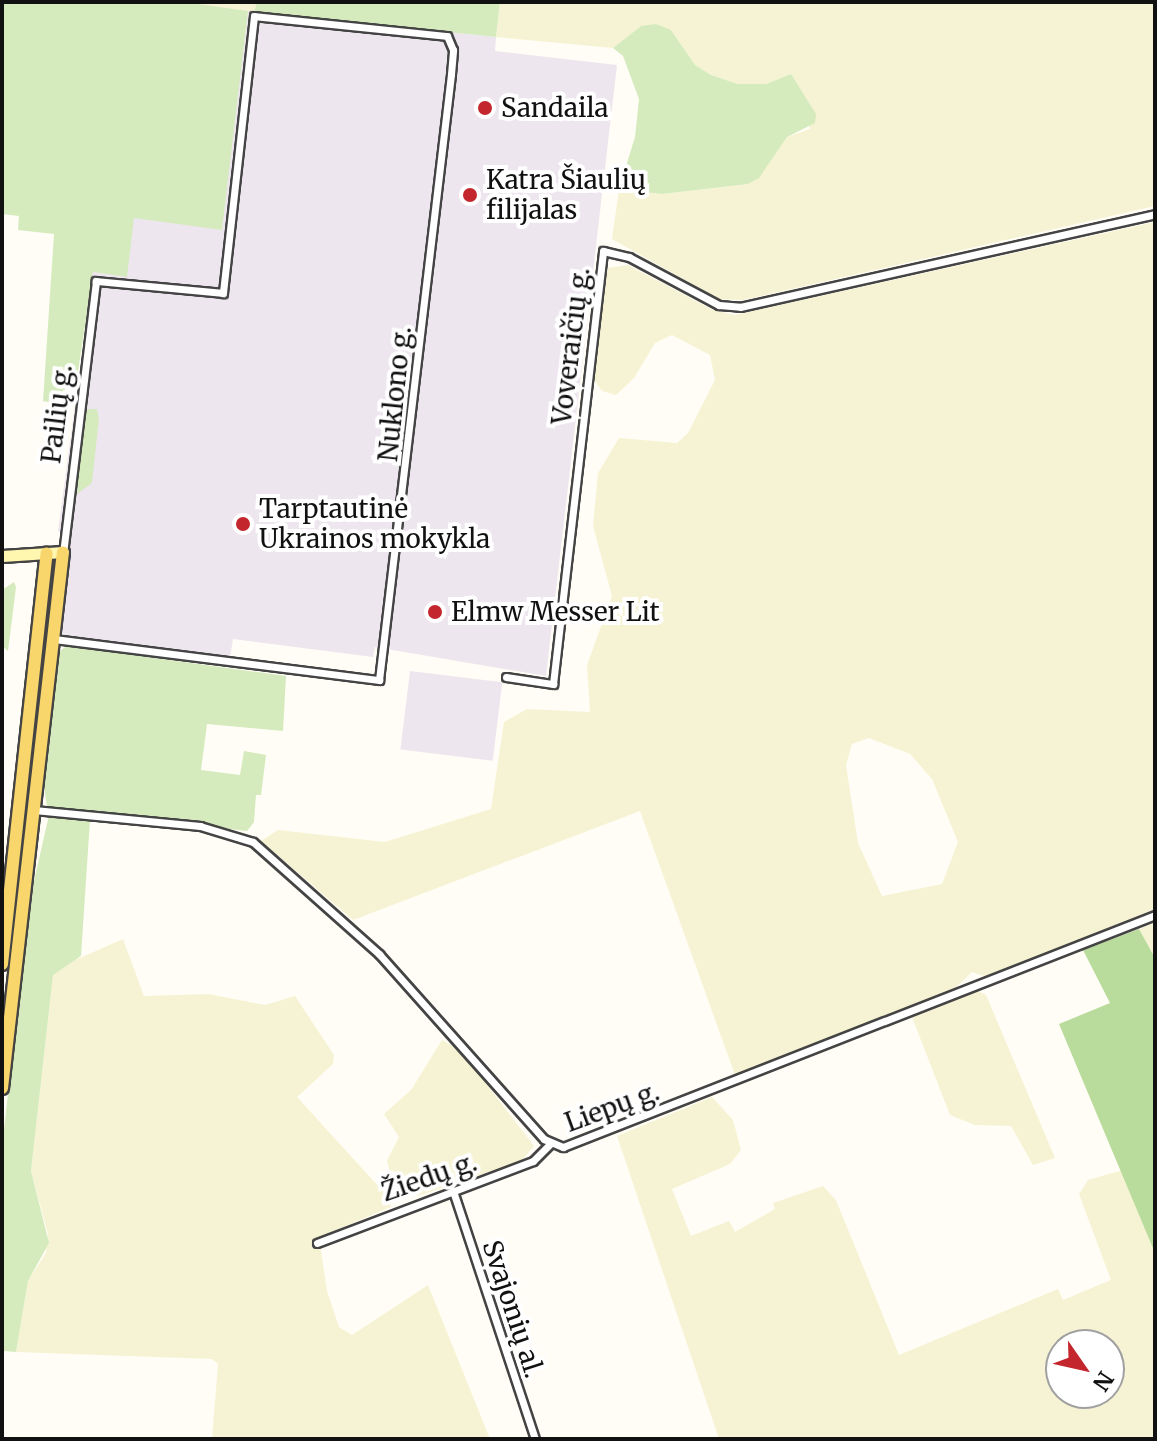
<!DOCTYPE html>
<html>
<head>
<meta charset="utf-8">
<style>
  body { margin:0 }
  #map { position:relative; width:1157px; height:1441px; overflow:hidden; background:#fffdf5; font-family:Merriweather,serif }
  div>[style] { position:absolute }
  .industrial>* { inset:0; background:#eee6ef; transform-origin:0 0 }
  .farmland>* { inset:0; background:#f6f3d4 }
  .green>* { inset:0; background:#d5ebbd }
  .forest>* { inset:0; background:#b9dc9c }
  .roads { filter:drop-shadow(2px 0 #444) drop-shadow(-2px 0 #444) drop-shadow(0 2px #444) drop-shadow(0 -2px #444) }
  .minor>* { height:7px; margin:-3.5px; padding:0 3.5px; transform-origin:3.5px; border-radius:3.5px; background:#fff }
  .secondary>* { height:11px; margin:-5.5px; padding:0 5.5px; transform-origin:5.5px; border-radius:5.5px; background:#fff6b0 }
  .primary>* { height:12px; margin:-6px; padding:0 6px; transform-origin:6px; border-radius:6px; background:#f9d66b }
  .dots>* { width:22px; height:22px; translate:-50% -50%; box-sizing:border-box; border:4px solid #fff; border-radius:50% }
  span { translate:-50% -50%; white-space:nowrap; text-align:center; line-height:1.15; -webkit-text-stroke:8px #fff; paint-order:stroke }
  .poi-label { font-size:26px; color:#111 }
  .left { translate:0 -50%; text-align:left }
  .street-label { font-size:26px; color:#111 }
  .frame { position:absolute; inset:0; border:4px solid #111; pointer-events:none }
  .north { position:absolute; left:1045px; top:1329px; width:80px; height:80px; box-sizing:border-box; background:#fff; border:2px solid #a0a0a0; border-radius:50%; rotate:124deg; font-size:22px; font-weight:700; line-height:32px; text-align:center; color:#111 }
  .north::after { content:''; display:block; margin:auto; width:28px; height:36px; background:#c4262e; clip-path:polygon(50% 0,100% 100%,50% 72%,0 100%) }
</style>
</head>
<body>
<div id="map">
  <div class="industrial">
    <i style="clip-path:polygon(248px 11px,496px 37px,495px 51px,617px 65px,546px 676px,375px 647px,373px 657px,233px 639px,230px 657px,67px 639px,61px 631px,70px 535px,58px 531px,93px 272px,134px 218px,231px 143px)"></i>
    <i style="left:410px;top:671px;width:93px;height:79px;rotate:7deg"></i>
  </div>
  <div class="farmland">
    <i style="clip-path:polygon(185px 2px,257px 2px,254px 12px)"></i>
    <i style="clip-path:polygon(500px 2px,1155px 2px,1155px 206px,743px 300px,719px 299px,612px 239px,619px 189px,662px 194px,748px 184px,758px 178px,787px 137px,810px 129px,791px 74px,766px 84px,738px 84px,711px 75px,695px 65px,671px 30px,641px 26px,613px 48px,496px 37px)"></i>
    <i style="clip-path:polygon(evenodd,1155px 222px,1155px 909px,987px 977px,972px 972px,955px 988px,735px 1075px,640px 811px,353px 920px,261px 841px,278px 830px,385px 842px,491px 809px,504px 722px,527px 709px,590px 712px,587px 665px,612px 596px,593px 526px,598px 473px,619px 438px,677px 443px,688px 433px,715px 380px,710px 355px,672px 335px,655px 343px,634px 378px,616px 395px,602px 391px,592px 377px,608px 268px,628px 265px,713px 310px,735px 315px,1155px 222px,869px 738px,910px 754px,932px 779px,958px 842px,942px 884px,882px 896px,858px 843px,846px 765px,852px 744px,869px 738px)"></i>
    <i style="clip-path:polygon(1155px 923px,1155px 958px,1139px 929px)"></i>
    <i style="clip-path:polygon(123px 939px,144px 996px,208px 994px,265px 1005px,295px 996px,334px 1055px,333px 1064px,297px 1097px,390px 1199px,391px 1207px,319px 1237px,327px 1291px,339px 1327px,352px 1335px,428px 1285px,490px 1439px,212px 1439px,218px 1364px,212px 1359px,16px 1352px,28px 1281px,46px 1253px,48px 1234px,31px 1171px,53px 975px,55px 969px)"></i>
    <i style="clip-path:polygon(978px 991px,986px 995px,1055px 1158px,1033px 1165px,1011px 1126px,975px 1125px,950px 1115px,912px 1017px)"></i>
    <i style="clip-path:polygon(442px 1040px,460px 1050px,534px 1146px,521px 1161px,418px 1196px,390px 1172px,387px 1161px,399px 1137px,384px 1114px,411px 1090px)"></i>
    <i style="clip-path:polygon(evenodd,712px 1097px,733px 1120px,741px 1150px,730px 1164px,672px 1189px,691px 1236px,729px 1221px,735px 1232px,775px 1209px,773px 1203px,823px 1186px,836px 1200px,899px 1355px,1058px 1289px,1063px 1300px,1111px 1280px,1079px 1194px,1088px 1180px,1123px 1170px,1155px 1253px,1155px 1439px,719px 1439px,617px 1136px,712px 1097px,1061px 1345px,1109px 1345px,1109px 1393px,1061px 1393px,1061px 1345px)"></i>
  </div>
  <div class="green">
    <i style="clip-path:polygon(2px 2px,185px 2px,248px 11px,222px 230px,134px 218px,127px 277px,93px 272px,77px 378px,68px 378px,61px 405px,43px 401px,54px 234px,18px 230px,19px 216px,2px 214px)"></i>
    <i style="clip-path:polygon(257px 2px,500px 2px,496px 37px,254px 12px)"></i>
    <i style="clip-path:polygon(656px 24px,671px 30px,695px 65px,711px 75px,738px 84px,766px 84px,791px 74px,816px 114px,815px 123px,787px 137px,759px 178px,748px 184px,662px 194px,619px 189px,635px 137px,639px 99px,623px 56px,613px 48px,641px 26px)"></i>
    <i style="clip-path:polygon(89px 409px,97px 409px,99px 418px,92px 483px,77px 494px,83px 413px)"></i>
    <i style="clip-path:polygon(52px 573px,56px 574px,11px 948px,10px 945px)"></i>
    <i style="clip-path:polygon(14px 582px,16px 587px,8px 651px,2px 646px,2px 590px)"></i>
    <i style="clip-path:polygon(67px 646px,286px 676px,283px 731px,207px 724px,201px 770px,240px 775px,244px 751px,266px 755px,261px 795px,256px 795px,254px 822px,247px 831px,47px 807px,43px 779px,58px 652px)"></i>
    <i style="clip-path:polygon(49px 815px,90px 820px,81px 956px,53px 975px,31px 1171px,49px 1243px,28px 1281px,16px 1352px,4px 1351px,2px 1363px,2px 1148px,29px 903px)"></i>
  </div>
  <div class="forest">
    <i style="clip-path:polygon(1139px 929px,1155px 958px,1155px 1253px,1059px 1024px,1110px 1003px,1083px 950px)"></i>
  </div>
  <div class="roads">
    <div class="minor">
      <i style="left:54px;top:639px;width:328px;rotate:7.2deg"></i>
      <i style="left:379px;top:680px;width:610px;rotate:-83.22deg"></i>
      <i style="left:451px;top:74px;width:24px;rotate:-85deg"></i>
      <i style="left:453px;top:50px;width:15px;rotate:-113deg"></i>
      <i style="left:447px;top:36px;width:194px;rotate:-174.1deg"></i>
      <i style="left:254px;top:16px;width:279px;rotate:96.4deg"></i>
      <i style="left:223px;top:293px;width:128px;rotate:-174.6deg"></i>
      <i style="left:96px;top:281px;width:273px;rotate:96.9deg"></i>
      <i style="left:506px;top:677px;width:48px;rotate:8.5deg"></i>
      <i style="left:553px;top:684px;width:436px;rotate:-83.4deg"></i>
      <i style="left:603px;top:251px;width:27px;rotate:13deg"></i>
      <i style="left:629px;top:257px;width:102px;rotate:28.1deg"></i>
      <i style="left:719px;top:305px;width:21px;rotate:5deg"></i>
      <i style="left:740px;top:307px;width:425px;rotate:-12.6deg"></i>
      <i style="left:34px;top:810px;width:167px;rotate:5.5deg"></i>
      <i style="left:200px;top:826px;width:55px;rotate:16.8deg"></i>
      <i style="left:253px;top:842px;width:169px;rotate:41.6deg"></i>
      <i style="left:379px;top:954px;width:248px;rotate:48.3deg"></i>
      <i style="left:544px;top:1139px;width:21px;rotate:23deg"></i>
      <i style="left:563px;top:1147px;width:636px;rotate:-21.4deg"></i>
      <i style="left:453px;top:1191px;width:261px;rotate:71.7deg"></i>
      <i style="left:317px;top:1243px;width:231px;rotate:-20.8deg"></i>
      <i style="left:533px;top:1161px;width:24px;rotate:-45deg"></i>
    </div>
    <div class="secondary">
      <i style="left:2px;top:556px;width:61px;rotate:-3.8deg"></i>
    </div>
    <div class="primary">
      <i style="left:2px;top:964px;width:413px;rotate:-83.8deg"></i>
      <i style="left:2px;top:1088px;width:539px;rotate:-83.51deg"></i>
    </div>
  </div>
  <div class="dots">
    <i style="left:485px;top:108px;background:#c4262e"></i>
    <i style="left:470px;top:195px;background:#c4262e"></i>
    <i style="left:243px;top:524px;background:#c4262e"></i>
    <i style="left:435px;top:612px;background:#c4262e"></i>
  </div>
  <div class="poi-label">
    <span class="left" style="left:501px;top:108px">Sandaila</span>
    <span class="left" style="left:486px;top:195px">Katra Šiaulių<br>filijalas</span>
    <span class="left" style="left:259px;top:524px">Tarptautinė<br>Ukrainos mokykla</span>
    <span class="left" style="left:451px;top:612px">Elmw Messer Lit</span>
  </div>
  <div class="street-label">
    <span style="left:571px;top:346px;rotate:-83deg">Voveraičių g.</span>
    <span style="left:395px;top:394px;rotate:-84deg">Nuklono g.</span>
    <span style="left:57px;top:414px;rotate:-83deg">Pailių g.</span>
    <span style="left:612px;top:1107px;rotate:-20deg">Liepų g.</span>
    <span style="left:429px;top:1177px;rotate:-19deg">Žiedų g.</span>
    <span style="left:513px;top:1309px;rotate:72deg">Svajonių al.</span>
  </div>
  <div class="frame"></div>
  <div class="north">N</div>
</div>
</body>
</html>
